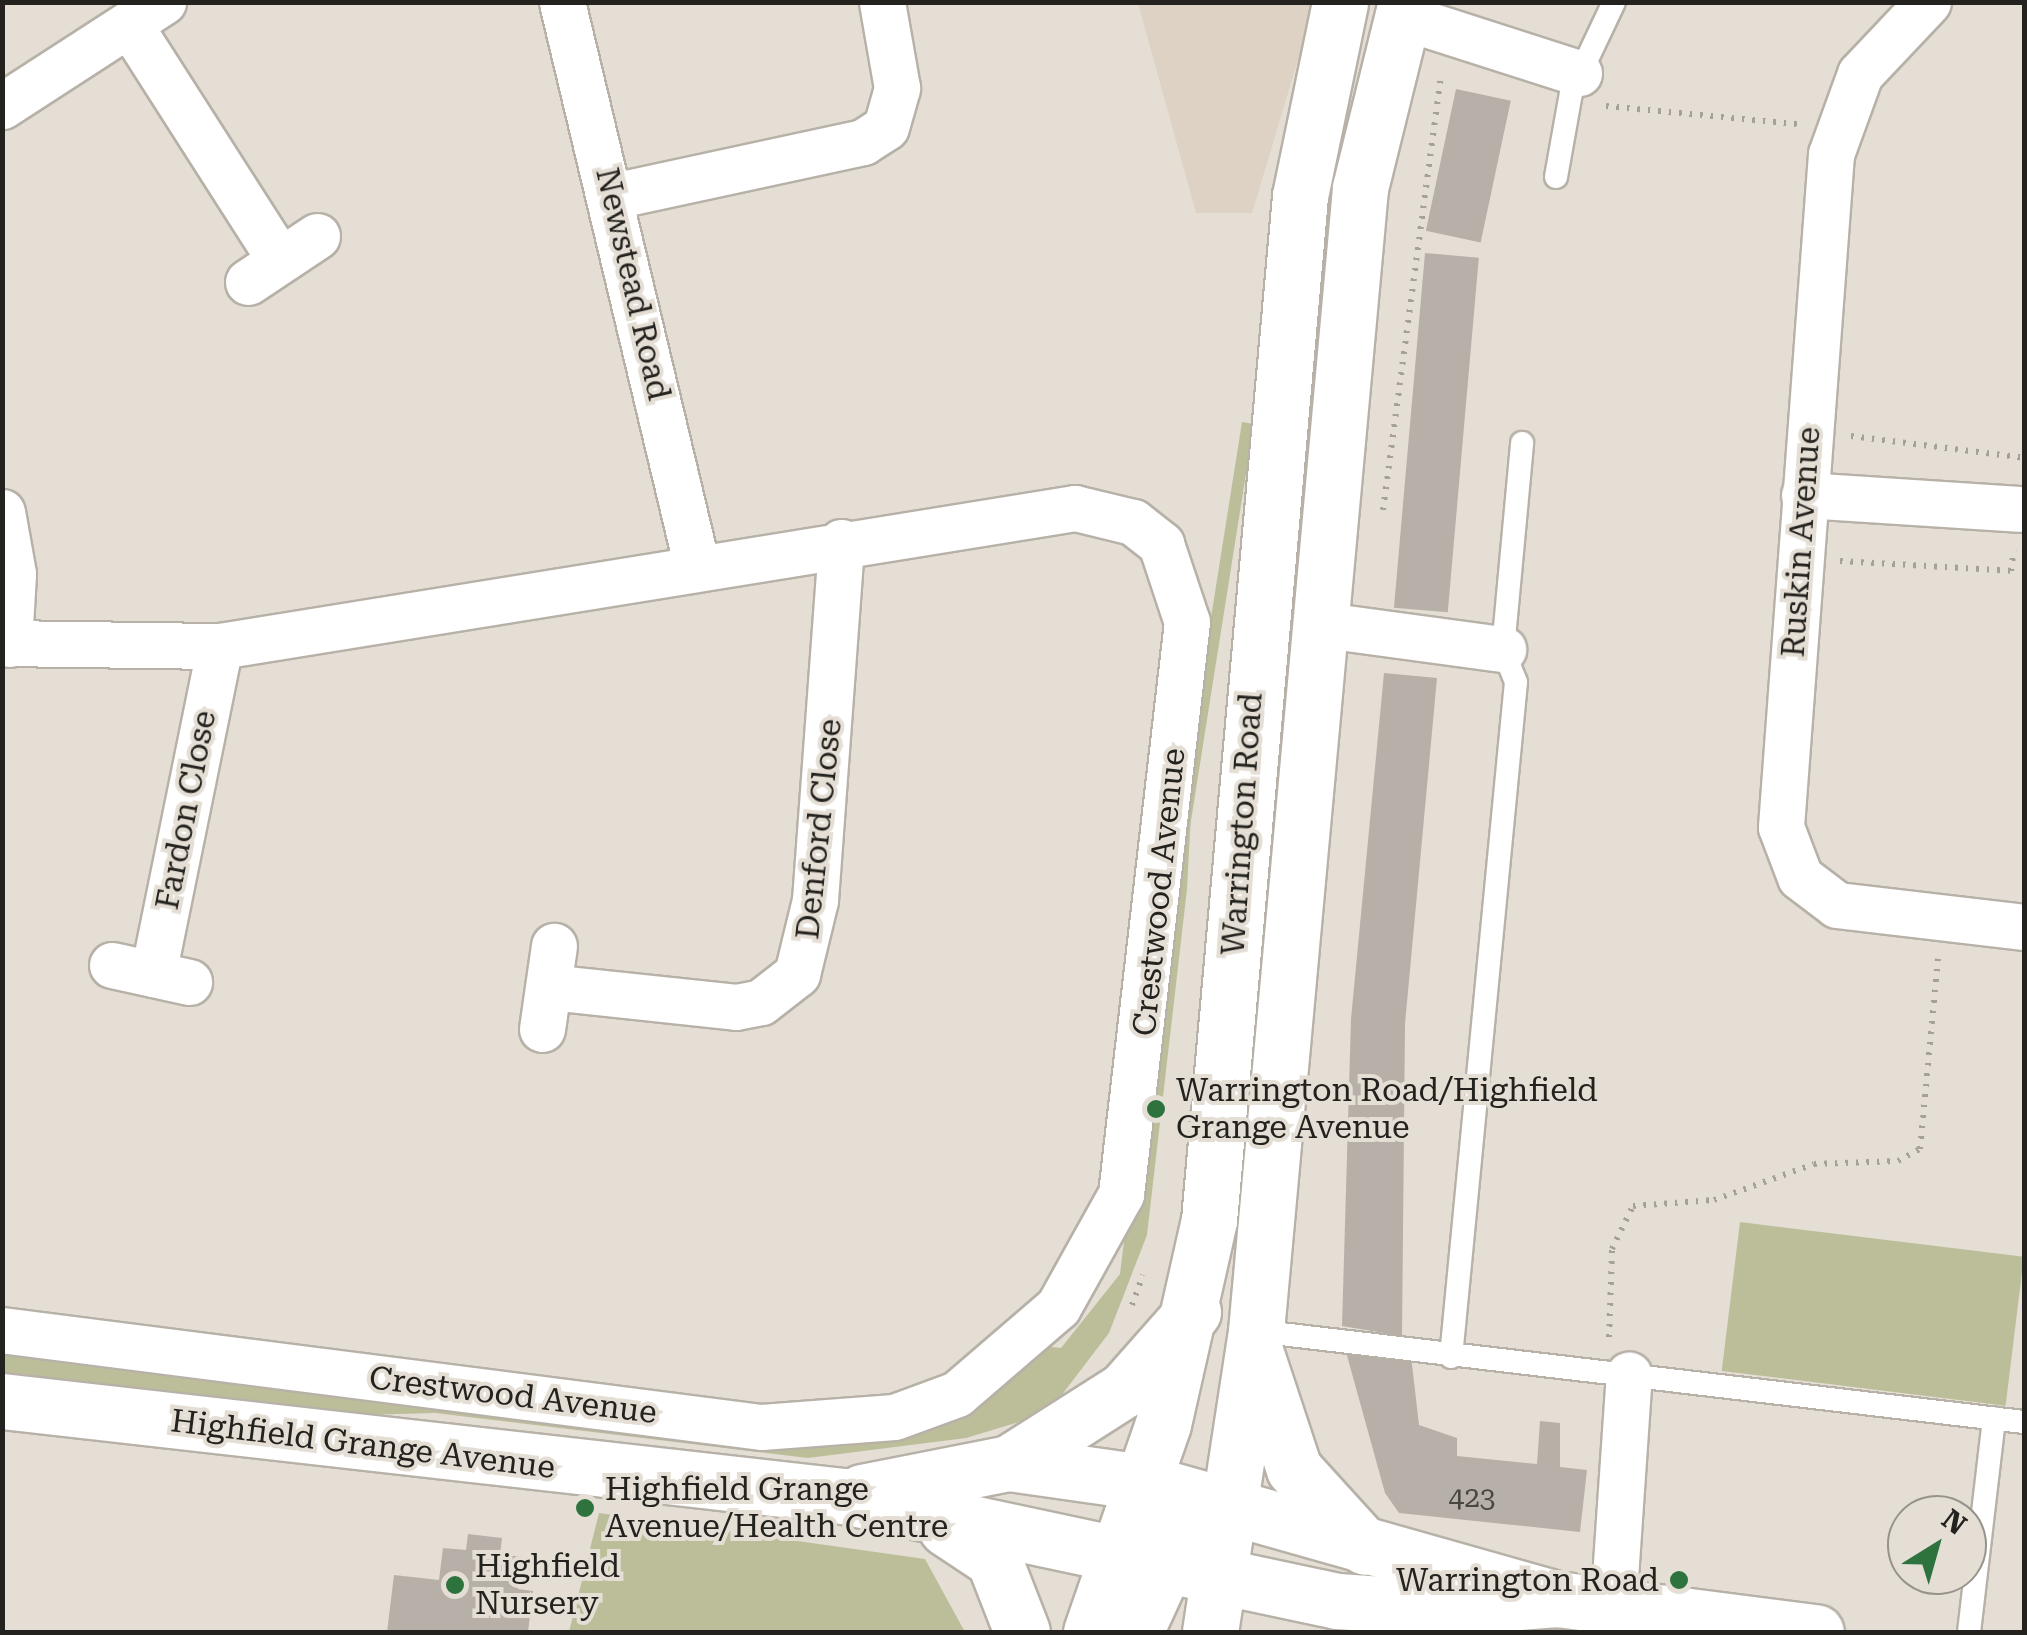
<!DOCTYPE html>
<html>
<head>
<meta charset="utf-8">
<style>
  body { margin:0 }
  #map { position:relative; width:2027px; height:1635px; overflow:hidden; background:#e4ded5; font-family:"Roboto Serif",serif }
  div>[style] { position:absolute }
  .built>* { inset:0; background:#ddd2c3 }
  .green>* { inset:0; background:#bcbe9a; transform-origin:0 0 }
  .building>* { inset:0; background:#b6b0a8; transform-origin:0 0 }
  .path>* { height:6px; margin-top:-3px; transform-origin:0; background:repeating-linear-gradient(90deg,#a5a199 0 2.5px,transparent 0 10.5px) }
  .roads { filter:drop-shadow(2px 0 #b7b1a8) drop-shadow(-2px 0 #b7b1a8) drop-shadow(0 2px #b7b1a8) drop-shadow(0 -2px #b7b1a8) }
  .service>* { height:22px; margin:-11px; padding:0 11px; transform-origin:11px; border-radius:11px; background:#fff }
  .minor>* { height:45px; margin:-22.5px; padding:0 22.5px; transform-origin:22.5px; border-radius:22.5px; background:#fff }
  .secondary>* { height:55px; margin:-27.5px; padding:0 27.5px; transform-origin:27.5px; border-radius:27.5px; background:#fff }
  .trunk>* { height:55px; margin:-27.5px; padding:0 27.5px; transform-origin:27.5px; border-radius:27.5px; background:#fff }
  .dots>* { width:28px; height:28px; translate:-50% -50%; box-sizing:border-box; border:5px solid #e4ded5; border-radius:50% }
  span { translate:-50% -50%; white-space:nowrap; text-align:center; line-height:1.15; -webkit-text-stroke:8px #e4ded5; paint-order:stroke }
  .number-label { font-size:28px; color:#484640 }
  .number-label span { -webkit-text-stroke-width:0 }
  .street-label { font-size:32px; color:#24221e }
  .poi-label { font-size:32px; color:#24221e }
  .left { translate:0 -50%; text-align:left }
  .right { translate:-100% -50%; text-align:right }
  .frame { position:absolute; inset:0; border:5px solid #24221e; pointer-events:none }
  .north { position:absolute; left:1887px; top:1495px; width:100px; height:100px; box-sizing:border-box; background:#e4ded5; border:2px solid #97938c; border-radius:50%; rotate:37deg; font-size:28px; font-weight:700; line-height:40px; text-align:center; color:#24221e }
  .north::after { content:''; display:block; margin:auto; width:35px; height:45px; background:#2e733e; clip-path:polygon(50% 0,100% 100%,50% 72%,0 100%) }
</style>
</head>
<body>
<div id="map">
  <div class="built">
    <i style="clip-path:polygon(1138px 3px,1315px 3px,1252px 213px,1196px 213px)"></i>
  </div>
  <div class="green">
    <i style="left:1242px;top:422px;width:12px;height:574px;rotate:9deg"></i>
    <i style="clip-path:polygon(1202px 607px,1187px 889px,1147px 1235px,1109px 1333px,1048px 1413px,966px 1438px,808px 1458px,435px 1413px,321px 1416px,3px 1377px,3px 1343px,810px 1440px,1041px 1346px,1061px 1348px,1120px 1274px)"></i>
    <i style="left:1740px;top:1222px;width:286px;height:150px;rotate:7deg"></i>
    <i style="clip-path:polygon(599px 1513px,925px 1559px,965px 1632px,569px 1632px)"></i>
  </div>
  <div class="building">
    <i style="left:1456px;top:89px;width:56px;height:145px;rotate:12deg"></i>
    <i style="left:1425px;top:253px;width:54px;height:356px;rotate:5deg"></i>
    <i style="clip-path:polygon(1384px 673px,1437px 678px,1405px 1024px,1402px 1336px,1342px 1326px,1351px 1019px)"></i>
    <i style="clip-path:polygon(1346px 1352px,1411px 1356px,1419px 1425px,1457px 1438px,1457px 1456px,1537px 1464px,1540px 1421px,1560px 1423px,1560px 1467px,1587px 1470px,1580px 1532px,1399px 1513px,1385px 1493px)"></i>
    <i style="clip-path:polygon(468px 1534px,502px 1538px,500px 1554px,522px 1557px,518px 1589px,533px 1591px,528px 1632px,387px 1632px,394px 1575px,439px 1580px,443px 1548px,466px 1550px)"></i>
  </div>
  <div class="path">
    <i style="left:1606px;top:106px;width:193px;rotate:5.4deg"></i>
    <i style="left:1851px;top:436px;width:174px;rotate:7.2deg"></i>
    <i style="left:1383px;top:510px;width:433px;rotate:-82.4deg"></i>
    <i style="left:1840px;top:561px;width:171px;rotate:3.3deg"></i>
    <i style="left:2011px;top:571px;width:21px;rotate:-82deg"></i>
    <i style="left:1132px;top:1305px;width:32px;rotate:-70deg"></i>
    <i style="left:1609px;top:1337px;width:88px;rotate:-88deg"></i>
    <i style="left:1612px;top:1249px;width:48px;rotate:-64deg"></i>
    <i style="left:1633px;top:1206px;width:81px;rotate:-4.2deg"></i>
    <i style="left:1714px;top:1200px;width:106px;rotate:-19.8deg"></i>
    <i style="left:1814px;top:1164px;width:84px;rotate:-2deg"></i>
    <i style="left:1898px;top:1161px;width:25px;rotate:-29deg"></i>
    <i style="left:1920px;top:1149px;width:191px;rotate:-84.6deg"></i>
  </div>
  <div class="roads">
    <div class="service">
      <i style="left:1556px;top:177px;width:85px;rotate:-79.9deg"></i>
      <i style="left:1571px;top:93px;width:101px;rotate:-64.7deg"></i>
      <i style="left:1256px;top:1331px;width:773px;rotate:6.76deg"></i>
      <i style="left:1451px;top:1357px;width:678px;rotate:-84.5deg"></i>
      <i style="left:1516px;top:682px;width:35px;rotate:-112deg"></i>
      <i style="left:1503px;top:649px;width:207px;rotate:-84.7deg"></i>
      <i style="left:1969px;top:1632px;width:215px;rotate:-83.3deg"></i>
    </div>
    <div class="minor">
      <i style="left:562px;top:2px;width:581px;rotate:76.56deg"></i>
      <i style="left:1928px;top:2px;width:99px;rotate:133.4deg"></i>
      <i style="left:1860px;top:74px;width:85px;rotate:109.9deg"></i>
      <i style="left:1831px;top:154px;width:675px;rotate:94.25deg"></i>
      <i style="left:1781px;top:827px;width:53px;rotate:69.2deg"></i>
      <i style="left:1800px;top:877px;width:46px;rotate:37.1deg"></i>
      <i style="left:1837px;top:905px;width:188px;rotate:6.7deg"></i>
      <i style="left:1401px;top:16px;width:187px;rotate:17.8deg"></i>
      <i style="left:129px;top:24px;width:280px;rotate:57.4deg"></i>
      <i style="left:2px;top:106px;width:192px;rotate:-32.9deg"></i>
      <i style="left:613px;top:196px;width:256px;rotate:-12.2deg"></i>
      <i style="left:863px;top:142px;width:27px;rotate:-33deg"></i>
      <i style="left:886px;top:127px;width:41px;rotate:-74.2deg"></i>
      <i style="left:897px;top:88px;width:87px;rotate:-99.9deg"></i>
      <i style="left:248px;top:282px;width:83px;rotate:-33.7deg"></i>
      <i style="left:1804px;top:495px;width:216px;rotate:3.7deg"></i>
      <i style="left:2px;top:512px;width:63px;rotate:79.9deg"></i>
      <i style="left:13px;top:574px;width:70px;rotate:93.3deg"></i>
      <i style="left:1317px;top:624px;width:188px;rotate:7.7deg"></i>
      <i style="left:2px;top:643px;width:218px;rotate:0.8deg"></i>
      <i style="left:220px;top:646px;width:866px;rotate:-9.17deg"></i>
      <i style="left:1075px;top:508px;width:60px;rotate:13.6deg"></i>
      <i style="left:1133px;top:522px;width:36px;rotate:38deg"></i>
      <i style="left:1161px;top:544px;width:82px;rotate:71.6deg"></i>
      <i style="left:1187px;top:622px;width:576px;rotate:96.58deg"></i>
      <i style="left:1121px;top:1194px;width:129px;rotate:119.1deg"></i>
      <i style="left:1058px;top:1307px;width:133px;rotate:139.3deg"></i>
      <i style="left:957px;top:1394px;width:67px;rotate:159.9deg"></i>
      <i style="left:894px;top:1417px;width:133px;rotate:175.7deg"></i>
      <i style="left:761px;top:1427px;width:765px;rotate:-172.72deg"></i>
      <i style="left:112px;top:965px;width:79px;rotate:12.4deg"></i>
      <i style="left:153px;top:974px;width:335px;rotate:-78.5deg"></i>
      <i style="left:549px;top:987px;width:188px;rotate:6.1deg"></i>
      <i style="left:736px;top:1007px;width:25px;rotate:-11deg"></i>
      <i style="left:761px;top:1002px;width:46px;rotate:-37.9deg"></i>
      <i style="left:797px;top:974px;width:76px;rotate:-76.3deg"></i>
      <i style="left:815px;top:900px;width:359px;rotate:-85.8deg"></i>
      <i style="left:542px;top:1029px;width:84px;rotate:-81.8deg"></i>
      <i style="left:1613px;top:1607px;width:233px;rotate:-86.1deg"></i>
    </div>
    <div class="secondary">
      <i style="left:1254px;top:1348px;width:127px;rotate:71.7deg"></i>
      <i style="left:1294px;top:1469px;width:105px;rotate:47.7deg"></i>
      <i style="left:2px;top:1401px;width:847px;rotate:6.44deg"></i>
      <i style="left:844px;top:1496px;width:504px;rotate:12.02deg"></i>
      <i style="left:1337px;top:1601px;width:105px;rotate:3.8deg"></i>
      <i style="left:1442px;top:1608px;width:115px;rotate:-4.5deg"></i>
      <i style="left:1009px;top:1463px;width:138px;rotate:-32.5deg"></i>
      <i style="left:1125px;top:1389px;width:103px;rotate:-48.6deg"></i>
      <i style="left:862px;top:1492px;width:150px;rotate:-11.2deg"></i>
      <i style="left:1009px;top:1463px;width:135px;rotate:8.1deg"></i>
      <i style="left:1143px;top:1482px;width:430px;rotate:15.8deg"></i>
      <i style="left:1557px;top:1599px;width:261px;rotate:7.3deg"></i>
      <i style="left:946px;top:1528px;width:58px;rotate:33.7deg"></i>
      <i style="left:994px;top:1560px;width:77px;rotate:68.7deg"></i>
      <i style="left:1135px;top:1632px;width:106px;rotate:-65.4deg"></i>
    </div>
    <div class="trunk">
      <i style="left:1091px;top:1632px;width:220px;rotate:-70.9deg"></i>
      <i style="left:1163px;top:1424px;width:209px;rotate:-77.3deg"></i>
      <i style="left:1209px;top:1220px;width:1028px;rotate:-84.92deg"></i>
      <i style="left:1300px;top:196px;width:198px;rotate:-78.3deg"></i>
      <i style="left:1210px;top:1632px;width:304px;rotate:-81.3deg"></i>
      <i style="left:1256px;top:1331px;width:1148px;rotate:-84.8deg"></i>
      <i style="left:1360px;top:188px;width:192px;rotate:-76.1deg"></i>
    </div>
  </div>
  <div class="dots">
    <i style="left:1156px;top:1109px;background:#2e733e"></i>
    <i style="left:585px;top:1508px;background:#2e733e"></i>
    <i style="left:1679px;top:1580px;background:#2e733e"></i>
    <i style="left:455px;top:1585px;background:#2e733e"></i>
  </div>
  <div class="number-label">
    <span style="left:1472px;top:1498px">423</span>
  </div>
  <div class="street-label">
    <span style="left:633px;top:284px;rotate:77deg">Newstead Road</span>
    <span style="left:1801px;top:542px;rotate:-86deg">Ruskin Avenue</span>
    <span style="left:186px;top:810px;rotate:-79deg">Fardon Close</span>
    <span style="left:1242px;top:824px;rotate:-86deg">Warrington Road</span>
    <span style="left:819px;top:829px;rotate:-84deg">Denford Close</span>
    <span style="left:1159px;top:892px;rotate:-84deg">Crestwood Avenue</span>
    <span style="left:513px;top:1395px;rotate:7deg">Crestwood Avenue</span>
    <span style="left:363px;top:1444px;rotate:7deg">Highfield Grange Avenue</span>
  </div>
  <div class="poi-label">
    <span class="left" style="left:1176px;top:1109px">Warrington Road/Highfield<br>Grange Avenue</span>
    <span class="left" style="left:605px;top:1508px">Highfield Grange<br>Avenue/Health Centre</span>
    <span class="left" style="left:475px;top:1585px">Highfield<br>Nursery</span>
    <span class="right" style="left:1659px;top:1580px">Warrington Road</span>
  </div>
  <div class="frame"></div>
  <div class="north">N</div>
</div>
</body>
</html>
